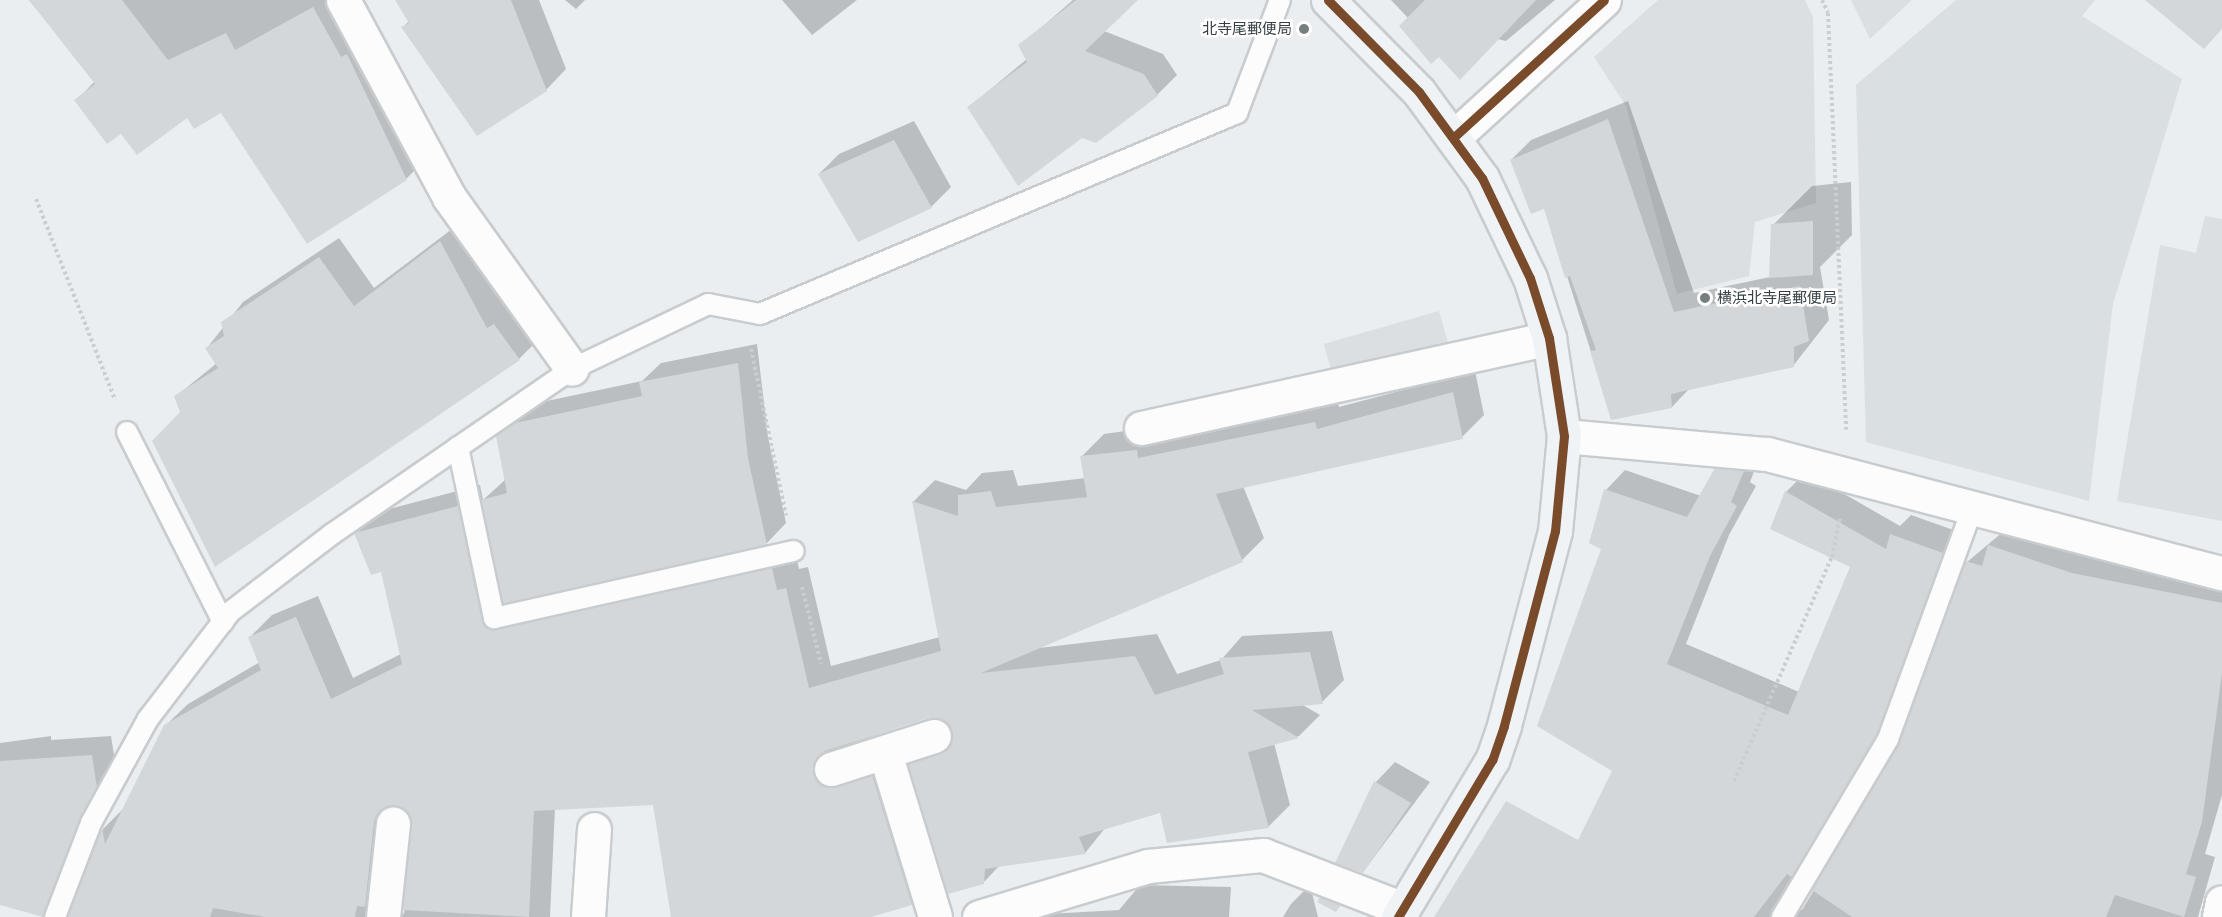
<!DOCTYPE html>
<html>
<head>
<meta charset="utf-8">
<style>
  body { margin:0 }
  #map { position:relative; width:2222px; height:917px; overflow:hidden; background:#eaeef0; font-family:Barlow,"Noto Sans JP",sans-serif }
  div>[style] { position:absolute }
  .industrial>* { inset:0; background:#dadfe1 }
  .parking>* { inset:0; background:#dbdfe1; transform-origin:0 0 }
  .shadow>* { inset:0; background:#0003 }
  .building>* { inset:0; background:#d3d7d9 }
  .path>* { height:4px; margin-top:-2px; transform-origin:0; background:repeating-linear-gradient(90deg,#cbced1 0 3px,transparent 0 6px) }
  .roads { filter:drop-shadow(2px 0 #c8ccce) drop-shadow(-2px 0 #c8ccce) drop-shadow(0 2px #c8ccce) drop-shadow(0 -2px #c8ccce) }
  .lane>* { height:20px; margin:-10px; padding:0 10px; transform-origin:10px; border-radius:10px; background:#fcfcfd }
  .street>* { height:33px; margin:-16.5px; padding:0 16.5px; transform-origin:16.5px; border-radius:16.5px; background:#fcfcfd }
  .secondary>* { height:33px; margin:-16.5px; padding:0 16.5px; transform-origin:16.5px; border-radius:16.5px; background:#eff3f6 }
  .bus-1>* { height:9px; margin:-4.5px; padding:0 4.5px; transform-origin:4.5px; border-radius:4.5px; background:#7a4b2a }
  .dots>* { width:16px; height:16px; translate:-50% -50%; box-sizing:border-box; border:3px solid #fff; border-radius:50% }
  span { translate:-50% -50%; white-space:nowrap; text-align:center; line-height:1.15; -webkit-text-stroke:5px #fff; paint-order:stroke }
  .poi-label { font-size:15px; color:#374145 }
  .right { translate:-100% -50%; text-align:right }
  .left { translate:0 -50%; text-align:left }
</style>
</head>
<body>
<div id="map">
  <div class="industrial">
    <i style="clip-path:polygon(1956px 0,2095px 0,2082px 16px,2182px 79px,2113px 304px,2089px 501px,1866px 442px,1856px 85px)"></i>
  </div>
  <div class="parking">
    <i style="clip-path:polygon(1658px 0,1805px 0,1813px 17px,1816px 203px,1755px 222px,1749px 276px,1677px 294px,1626px 106px,1594px 57px)"></i>
    <i style="clip-path:polygon(1851px 0,1912px 0,1870px 39px)"></i>
    <i style="clip-path:polygon(2205px 216px,2222px 219px,2222px 521px,2117px 501px,2160px 245px,2196px 253px)"></i>
    <i style="left:1439px;top:311px;width:33px;height:120px;rotate:74deg"></i>
  </div>
  <div class="shadow">
    <i style="clip-path:polygon(29px 0,339px 0,426px 159px,406px 179px,222px 111px,187px 116px,76px 101px,95px 81px)"></i>
    <i style="clip-path:polygon(397px 0,539px 0,566px 69px,546px 90px,402px 28px,409px 21px)"></i>
    <i style="clip-path:polygon(565px 0,585px 0,576px 9px)"></i>
    <i style="clip-path:polygon(782px 0,857px 0,812px 35px)"></i>
    <i style="clip-path:polygon(1073px 0,1136px 0,1104px 31px,1163px 54px,1177px 75px,1157px 95px,969px 107px,1027px 59px,1020px 46px)"></i>
    <i style="clip-path:polygon(1391px 0,1555px 0,1506px 41px,1408px 18px)"></i>
    <i style="clip-path:polygon(1628px 101px,1694px 293px,1770px 277px,1773px 225px,1812px 186px,1851px 182px,1852px 235px,1820px 267px,1829px 320px,1793px 366px,1689px 389px,1672px 407px,1612px 418px,1545px 207px,1511px 160px,1531px 140px)"></i>
    <i style="clip-path:polygon(914px 121px,951px 187px,931px 207px,819px 174px,839px 154px)"></i>
    <i style="clip-path:polygon(460px 223px,507px 310px,515px 305px,539px 339px,519px 359px,182px 412px,175px 397px,217px 363px,207px 348px,243px 302px,339px 238px,374px 288px)"></i>
    <i style="clip-path:polygon(evenodd,757px 344px,768px 437px,786px 523px,767px 543px,507px 601px,513px 608px,794px 547px,799px 569px,808px 567px,831px 666px,940px 637px,913px 502px,935px 480px,966px 490px,982px 473px,1013px 470px,1018px 486px,1086px 478px,1082px 456px,1104px 434px,1337px 401px,1339px 407px,1475px 371px,1484px 415px,1462px 437px,1243px 486px,1264px 538px,1242px 560px,1039px 648px,1157px 634px,1177px 674px,1221px 660px,1242px 636px,1332px 631px,1344px 680px,1322px 702px,1301px 704px,1320px 715px,1299px 736px,1274px 743px,1290px 805px,1268px 827px,1161px 811px,1106px 827px,1085px 853px,1000px 865px,985px 881px,949px 892px,910px 764px,932px 742px,952px 734px,948px 721px,928px 717px,835px 749px,894px 754px,933px 882px,911px 904px,866px 917px,672px 917px,654px 804px,555px 808px,550px 917px,69px 917px,103px 829px,125px 807px,165px 726px,188px 704px,260px 662px,250px 637px,272px 615px,318px 596px,353px 678px,401px 654px,382px 570px,356px 534px,378px 512px,480px 485px,483px 500px,506px 479px,498px 436px,537px 403px,642px 381px,661px 363px,757px 344px,396px 804px,411px 815px,413px 825px,404px 914px,387px 902px,396px 804px)"></i>
    <i style="clip-path:polygon(1736px 449px,1762px 451px,1750px 482px,1756px 486px,1729px 535px,1686px 644px,1799px 692px,1852px 566px,1772px 528px,1786px 492px,1806px 472px,1900px 526px,1911px 515px,1962px 533px,1897px 712px,1791px 902px,1802px 910px,1900px 746px,1967px 562px,2010px 526px,2222px 581px,2222px 795px,2205px 854px,2215px 857px,2198px 917px,1665px 917px,1614px 771px,1606px 490px,1625px 470px,1701px 496px)"></i>
    <i style="clip-path:polygon(51px 736px,51px 740px,111px 736px,116px 767px,63px 895px,43px 915px,0 904px,0 743px)"></i>
    <i style="clip-path:polygon(1395px 762px,1430px 782px,1363px 872px,1376px 782px)"></i>
    <i style="clip-path:polygon(1140px 885px,1231px 887px,1229px 917px,994px 917px,1119px 910px)"></i>
    <i style="clip-path:polygon(1310px 885px,1318px 917px,1283px 917px,1291px 904px)"></i>
  </div>
  <div class="building">
    <i style="clip-path:polygon(29px 0,122px 0,168px 60px,226px 33px,235px 50px,313px 7px,341px 57px,347px 54px,407px 180px,307px 244px,221px 113px,194px 129px,187px 118px,137px 155px,121px 134px,107px 144px,74px 100px,95px 84px)"></i>
    <i style="clip-path:polygon(395px 0,511px 0,547px 91px,477px 136px,401px 27px,409px 23px)"></i>
    <i style="clip-path:polygon(1076px 0,1138px 0,1085px 51px,1144px 74px,1158px 96px,1096px 143px,1082px 138px,1018px 186px,967px 107px,1027px 62px,1018px 45px)"></i>
    <i style="clip-path:polygon(1425px 0,1536px 0,1460px 80px,1439px 57px,1431px 64px,1399px 26px)"></i>
    <i style="clip-path:polygon(2145px 0,2222px 0,2222px 29px,2204px 49px)"></i>
    <i style="clip-path:polygon(1608px 119px,1674px 312px,1800px 286px,1809px 341px,1794px 347px,1794px 367px,1671px 394px,1672px 408px,1611px 420px,1590px 351px,1596px 350px,1570px 276px,1565px 278px,1544px 209px,1531px 214px,1510px 160px)"></i>
    <i style="clip-path:polygon(894px 140px,932px 208px,858px 242px,818px 174px)"></i>
    <i style="clip-path:polygon(1813px 221px,1813px 275px,1769px 278px,1771px 224px)"></i>
    <i style="clip-path:polygon(440px 241px,487px 328px,494px 324px,520px 360px,215px 567px,152px 441px,180px 412px,174px 396px,218px 368px,205px 348px,224px 336px,221px 322px,319px 257px,354px 306px)"></i>
    <i style="clip-path:polygon(738px 363px,748px 458px,767px 545px,503px 604px,481px 500px,507px 493px,496px 436px,515px 423px,642px 396px,639px 382px)"></i>
    <i style="clip-path:polygon(1453px 392px,1463px 439px,1216px 494px,1243px 562px,981px 673px,1135px 656px,1155px 695px,1224px 674px,1219px 658px,1310px 652px,1323px 704px,1252px 710px,1299px 738px,1248px 752px,1269px 828px,1167px 843px,1160px 813px,1079px 837px,1086px 854px,985px 869px,984px 884px,948px 894px,908px 764px,940px 754px,952px 741px,947px 723px,929px 718px,825px 751px,813px 764px,818px 782px,828px 787px,872px 775px,912px 905px,871px 917px,671px 917px,653px 805px,534px 811px,529px 917px,403px 910px,412px 825px,404px 809px,394px 805px,378px 813px,374px 821px,365px 907px,357px 906px,355px 917px,265px 917px,213px 908px,210px 917px,68px 917px,102px 828px,105px 844px,164px 725px,261px 670px,248px 637px,296px 617px,331px 699px,402px 664px,381px 572px,371px 575px,354px 533px,458px 506px,482px 620px,491px 630px,772px 568px,777px 590px,786px 588px,809px 688px,941px 651px,912px 501px,958px 516px,958px 495px,991px 491px,996px 507px,1087px 497px,1080px 456px,1137px 450px,1138px 458px,1315px 422px,1317px 429px)"></i>
    <i style="clip-path:polygon(1715px 468px,1744px 471px,1731px 502px,1737px 506px,1710px 556px,1667px 664px,1788px 715px,1850px 567px,1770px 529px,1785px 491px,1886px 549px,1890px 534px,1943px 553px,1877px 734px,1792px 877px,1787px 874px,1754px 917px,1434px 917px,1506px 801px,1578px 840px,1612px 771px,1537px 726px,1601px 549px,1589px 543px,1604px 489px,1687px 517px)"></i>
    <i style="clip-path:polygon(1988px 545px,2072px 573px,2222px 603px,2222px 673px,2202px 822px,2186px 874px,2196px 877px,2184px 917px,2115px 895px,2106px 917px,1852px 917px,1812px 890px,1899px 743px,1966px 561px,1982px 566px)"></i>
    <i style="clip-path:polygon(92px 755px,97px 788px,43px 917px,0 905px,0 761px)"></i>
    <i style="clip-path:polygon(1374px 781px,1411px 803px,1363px 873px,1335px 863px)"></i>
    <i style="clip-path:polygon(1320px 897px,1341px 905px,1336px 912px,1317px 902px)"></i>
  </div>
  <div class="path">
    <i style="left:1822px;top:0;width:14px;rotate:65deg"></i>
    <i style="left:1828px;top:13px;width:417px;rotate:87.5deg"></i>
    <i style="left:36px;top:199px;width:216px;rotate:68.5deg"></i>
    <i style="left:751px;top:349px;width:170px;rotate:78.1deg"></i>
    <i style="left:802px;top:587px;width:79px;rotate:76.1deg"></i>
    <i style="left:1734px;top:781px;width:244px;rotate:-66.4deg"></i>
    <i style="left:1832px;top:557px;width:41px;rotate:-78.7deg"></i>
  </div>
  <div class="roads">
    <div class="lane">
      <i style="left:127px;top:432px;width:213px;rotate:63.2deg"></i>
      <i style="left:458px;top:447px;width:175px;rotate:78.1deg"></i>
      <i style="left:494px;top:618px;width:307px;rotate:-12.6deg"></i>
      <i style="left:55px;top:917px;width:101px;rotate:-69deg"></i>
      <i style="left:91px;top:823px;width:119px;rotate:-61.3deg"></i>
      <i style="left:148px;top:719px;width:135px;rotate:-52.5deg"></i>
      <i style="left:230px;top:612px;width:128px;rotate:-37.4deg"></i>
      <i style="left:332px;top:534px;width:291px;rotate:-34.5deg"></i>
      <i style="left:572px;top:369px;width:151px;rotate:-25.5deg"></i>
      <i style="left:708px;top:304px;width:53px;rotate:10.9deg"></i>
      <i style="left:760px;top:314px;width:518px;rotate:-22.85deg"></i>
      <i style="left:1237px;top:113px;width:121px;rotate:-69.2deg"></i>
      <i style="left:1782px;top:917px;width:207px;rotate:-59.2deg"></i>
      <i style="left:1888px;top:739px;width:245px;rotate:-69.9deg"></i>
    </div>
    <div class="street">
      <i style="left:343px;top:0;width:224px;rotate:61.7deg"></i>
      <i style="left:449px;top:197px;width:211px;rotate:54.4deg"></i>
      <i style="left:1454px;top:137px;width:203px;rotate:-42.4deg"></i>
      <i style="left:1141px;top:428px;width:418px;rotate:-12.4deg"></i>
      <i style="left:1564px;top:436px;width:204px;rotate:5.1deg"></i>
      <i style="left:1767px;top:454px;width:470px;rotate:14.7deg"></i>
      <i style="left:885px;top:753px;width:171px;rotate:73deg"></i>
      <i style="left:831px;top:769px;width:108px;rotate:-17.8deg"></i>
      <i style="left:383px;top:917px;width:94px;rotate:-83.9deg"></i>
      <i style="left:588px;top:917px;width:88px;rotate:-86.1deg"></i>
      <i style="left:979px;top:917px;width:177px;rotate:-16.8deg"></i>
      <i style="left:1148px;top:866px;width:116px;rotate:-5.5deg"></i>
      <i style="left:1263px;top:855px;width:150px;rotate:21.1deg"></i>
      <i style="left:2219px;top:917px;width:15px;rotate:-79deg"></i>
    </div>
    <div class="secondary">
      <i style="left:1328px;top:0;width:129px;rotate:45.3deg"></i>
      <i style="left:1419px;top:92px;width:107px;rotate:53.8deg"></i>
      <i style="left:1482px;top:178px;width:111px;rotate:64.4deg"></i>
      <i style="left:1530px;top:278px;width:63px;rotate:72.4deg"></i>
      <i style="left:1549px;top:338px;width:99px;rotate:81.3deg"></i>
      <i style="left:1564px;top:436px;width:95px;rotate:95.4deg"></i>
      <i style="left:1555px;top:531px;width:202px;rotate:104.7deg"></i>
      <i style="left:1504px;top:726px;width:36px;rotate:109deg"></i>
      <i style="left:1492px;top:760px;width:183px;rotate:120.9deg"></i>
    </div>
  </div>
  <div class="bus-1">
    <i style="left:1328px;top:0;width:129px;rotate:45.3deg"></i>
    <i style="left:1419px;top:92px;width:107px;rotate:53.8deg"></i>
    <i style="left:1482px;top:178px;width:111px;rotate:64.4deg"></i>
    <i style="left:1530px;top:278px;width:63px;rotate:72.4deg"></i>
    <i style="left:1549px;top:338px;width:99px;rotate:81.3deg"></i>
    <i style="left:1564px;top:436px;width:95px;rotate:95.4deg"></i>
    <i style="left:1555px;top:531px;width:202px;rotate:104.7deg"></i>
    <i style="left:1504px;top:726px;width:36px;rotate:109deg"></i>
    <i style="left:1492px;top:760px;width:183px;rotate:120.9deg"></i>
    <i style="left:1454px;top:137px;width:203px;rotate:-42.4deg"></i>
  </div>
  <div class="dots">
    <i style="left:1304px;top:29px;background:#767e81"></i>
    <i style="left:1705px;top:298px;background:#767e81"></i>
  </div>
  <div class="poi-label">
    <span class="right" style="left:1292px;top:29px">北寺尾郵便局</span>
    <span class="left" style="left:1717px;top:298px">横浜北寺尾郵便局</span>
  </div>
</div>
</body>
</html>
